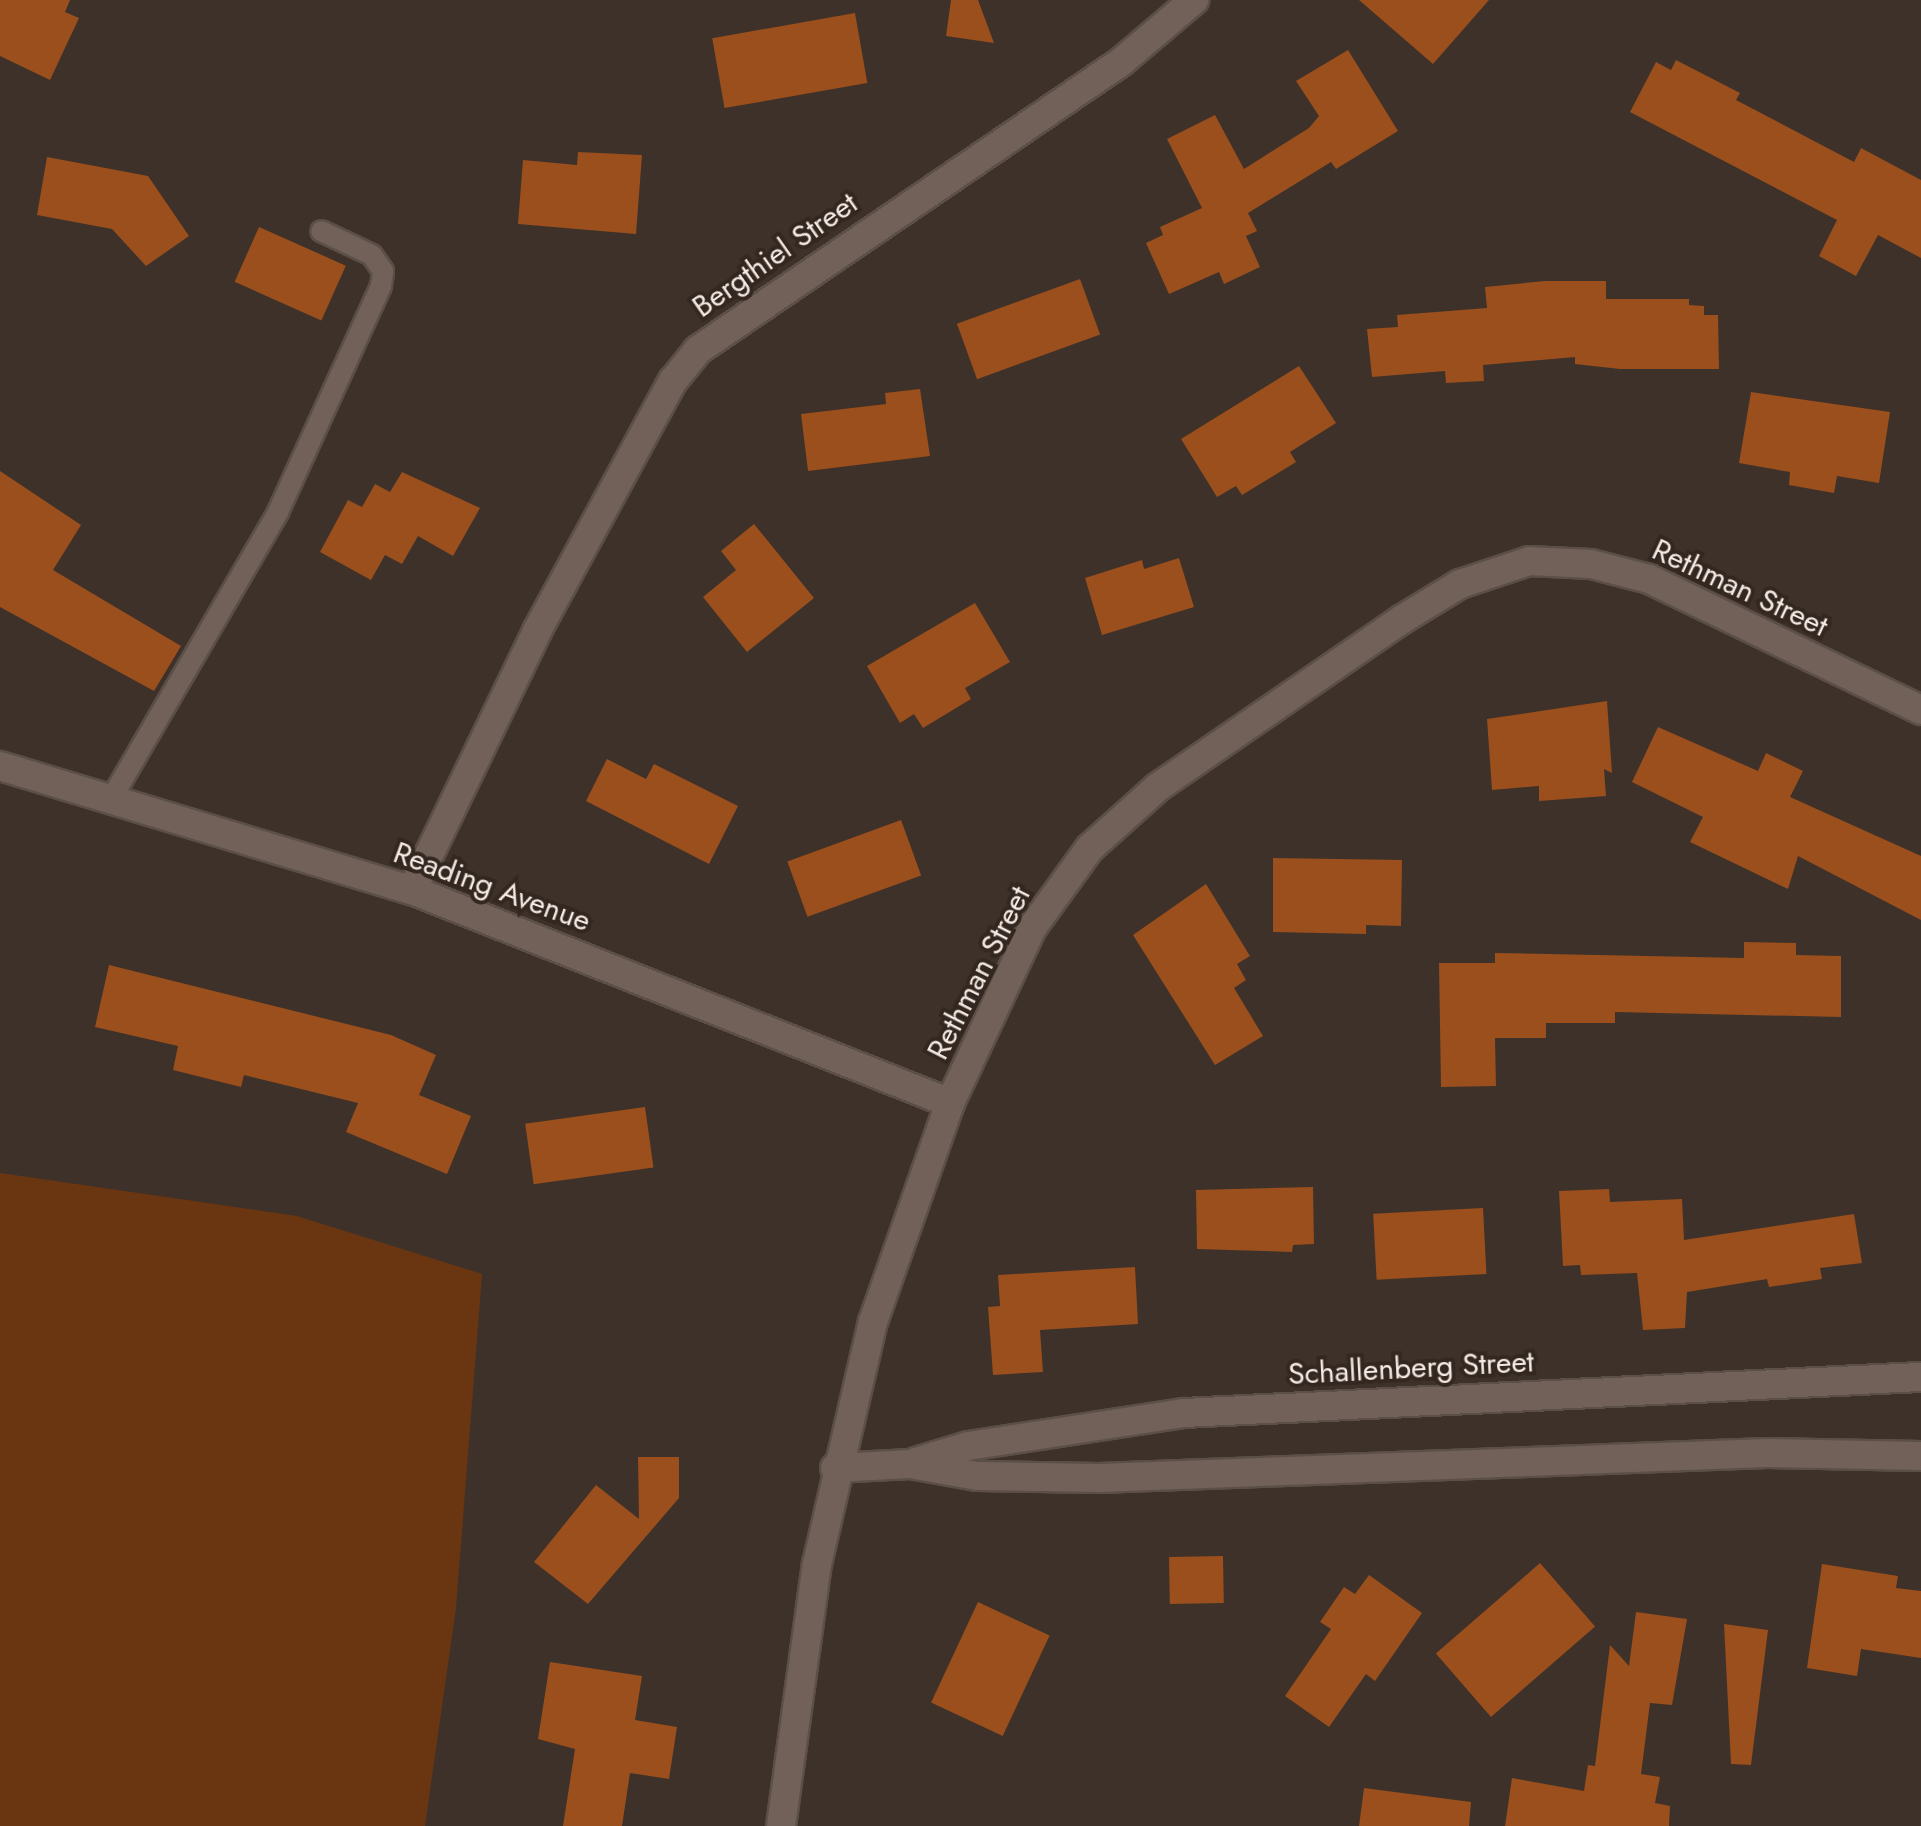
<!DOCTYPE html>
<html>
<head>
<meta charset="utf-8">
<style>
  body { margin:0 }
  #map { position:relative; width:1921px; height:1826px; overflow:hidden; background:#3e3129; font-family:Jost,sans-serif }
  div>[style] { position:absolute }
  .green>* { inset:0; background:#6a3611 }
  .building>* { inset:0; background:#9a4f1c; transform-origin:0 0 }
  .roads { filter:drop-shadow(2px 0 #5b4f48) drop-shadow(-2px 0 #5b4f48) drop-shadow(0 2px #5b4f48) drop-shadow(0 -2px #5b4f48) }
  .service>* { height:20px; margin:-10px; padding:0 10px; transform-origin:10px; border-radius:10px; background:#716159 }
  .minor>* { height:28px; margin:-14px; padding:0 14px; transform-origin:14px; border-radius:14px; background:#716159 }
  span { translate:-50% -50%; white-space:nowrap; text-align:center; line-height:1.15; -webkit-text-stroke:8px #34271f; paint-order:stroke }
  .street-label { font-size:30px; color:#f4ebe6 }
</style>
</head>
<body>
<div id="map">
  <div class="green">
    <i style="clip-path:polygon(0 1173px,297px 1216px,482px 1274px,456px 1608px,425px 1826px,0 1826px)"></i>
  </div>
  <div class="building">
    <i style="clip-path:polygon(0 0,70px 0,65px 12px,79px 18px,50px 80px,0 56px)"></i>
    <i style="clip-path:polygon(951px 0,978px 0,994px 43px,946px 36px)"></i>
    <i style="clip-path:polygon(1359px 0,1489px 0,1433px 64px)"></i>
    <i style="left:855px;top:13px;width:71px;height:145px;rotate:80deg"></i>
    <i style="clip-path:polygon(1348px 50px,1398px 131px,1336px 169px,1331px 162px,1248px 213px,1257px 231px,1246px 236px,1260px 267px,1224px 284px,1219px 272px,1169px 294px,1146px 243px,1163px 235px,1160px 227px,1202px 208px,1167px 139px,1215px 115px,1244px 169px,1309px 128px,1319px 116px,1296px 81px)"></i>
    <i style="clip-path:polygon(1676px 60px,1740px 93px,1736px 100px,1854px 162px,1861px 148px,1921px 180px,1921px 258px,1878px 235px,1856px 276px,1819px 256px,1837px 220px,1630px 112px,1656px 62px,1671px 70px)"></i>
    <i style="clip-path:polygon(578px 152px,642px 155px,636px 234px,518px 224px,523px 160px,577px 165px)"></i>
    <i style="clip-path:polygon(47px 157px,148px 176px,189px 236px,146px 266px,112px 229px,37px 215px)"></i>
    <i style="left:259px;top:227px;width:95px;height:60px;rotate:24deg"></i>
    <i style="left:1080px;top:279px;width:59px;height:131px;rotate:70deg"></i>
    <i style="clip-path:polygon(1545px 281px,1606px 281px,1606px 299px,1689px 299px,1689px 305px,1704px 306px,1704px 315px,1718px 315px,1719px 369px,1620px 369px,1575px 364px,1575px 357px,1483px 365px,1484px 381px,1446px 383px,1445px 371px,1372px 377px,1367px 329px,1398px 327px,1397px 315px,1487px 308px,1485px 287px)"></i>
    <i style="clip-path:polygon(1299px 366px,1336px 423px,1290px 452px,1296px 462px,1242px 495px,1236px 486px,1217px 497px,1181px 439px)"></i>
    <i style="clip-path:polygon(920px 389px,930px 456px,808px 471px,801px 414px,886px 404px,885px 393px)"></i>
    <i style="clip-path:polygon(1751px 392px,1890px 412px,1879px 483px,1837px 476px,1834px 493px,1789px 485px,1790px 472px,1739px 463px)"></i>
    <i style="clip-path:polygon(0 471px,81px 525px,53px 570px,181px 646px,154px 691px,0 607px)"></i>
    <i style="clip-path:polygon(402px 472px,480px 508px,453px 556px,418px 536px,402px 564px,385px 555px,371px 580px,320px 552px,348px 500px,362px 507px,375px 484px,390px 492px)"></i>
    <i style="clip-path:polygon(754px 524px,814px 598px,747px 652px,703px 597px,736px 570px,721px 551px)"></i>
    <i style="clip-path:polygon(1179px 558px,1194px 607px,1102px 635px,1085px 578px,1142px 560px,1144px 569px)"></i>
    <i style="clip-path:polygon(975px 603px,1010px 662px,965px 688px,971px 699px,923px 728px,914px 714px,900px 723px,867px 666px)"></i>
    <i style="clip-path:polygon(1607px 701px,1612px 773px,1604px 769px,1606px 796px,1539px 801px,1539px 786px,1492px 790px,1487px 719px)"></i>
    <i style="clip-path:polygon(1658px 727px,1758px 771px,1766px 753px,1803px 771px,1790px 797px,1921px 856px,1921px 920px,1798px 856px,1788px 889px,1690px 842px,1703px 817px,1632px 782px)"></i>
    <i style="clip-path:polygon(607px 759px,646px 779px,654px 764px,738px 806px,709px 864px,586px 801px)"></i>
    <i style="left:901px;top:820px;width:59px;height:121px;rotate:70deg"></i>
    <i style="clip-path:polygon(1273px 858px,1402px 860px,1401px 926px,1366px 925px,1366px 934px,1273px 932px)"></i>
    <i style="clip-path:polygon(1206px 884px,1250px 956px,1237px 964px,1246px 980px,1234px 988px,1263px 1036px,1215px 1065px,1133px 935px)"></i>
    <i style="clip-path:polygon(1744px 942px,1796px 943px,1796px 955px,1841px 956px,1841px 1017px,1615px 1012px,1615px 1023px,1546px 1023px,1546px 1038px,1495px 1038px,1496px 1086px,1441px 1087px,1439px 963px,1495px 963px,1495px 953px,1744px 958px)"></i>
    <i style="clip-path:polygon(109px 965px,391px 1035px,436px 1055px,419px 1095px,471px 1116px,447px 1174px,346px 1132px,358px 1103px,244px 1075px,241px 1087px,173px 1070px,178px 1046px,95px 1027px)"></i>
    <i style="left:645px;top:1107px;width:61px;height:121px;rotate:82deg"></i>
    <i style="clip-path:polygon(1313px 1187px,1314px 1244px,1293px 1245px,1292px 1252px,1197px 1249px,1196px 1190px)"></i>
    <i style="clip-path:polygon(1609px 1189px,1610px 1202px,1682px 1199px,1684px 1240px,1854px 1214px,1862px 1263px,1820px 1268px,1822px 1279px,1769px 1287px,1767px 1279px,1687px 1292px,1685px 1328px,1643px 1330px,1637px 1273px,1581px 1275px,1580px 1265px,1563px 1266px,1559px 1191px)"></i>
    <i style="left:1483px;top:1208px;width:66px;height:110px;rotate:87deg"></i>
    <i style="clip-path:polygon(1135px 1267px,1138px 1324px,1040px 1330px,1043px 1372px,993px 1375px,988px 1307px,1000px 1306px,998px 1275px)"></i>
    <i style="clip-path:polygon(638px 1457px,679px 1457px,679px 1498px,588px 1604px,534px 1562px,596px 1485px,639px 1519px)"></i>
    <i style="left:1223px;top:1556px;width:47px;height:54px;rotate:89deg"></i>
    <i style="left:1540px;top:1563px;width:84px;height:138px;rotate:49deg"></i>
    <i style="clip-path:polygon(1822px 1564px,1898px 1576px,1896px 1588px,1921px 1591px,1921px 1658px,1861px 1649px,1857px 1676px,1807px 1668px)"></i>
    <i style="clip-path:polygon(1369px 1575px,1422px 1613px,1375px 1681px,1366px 1674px,1329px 1727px,1285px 1696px,1331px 1629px,1320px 1622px,1344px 1587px,1355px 1594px)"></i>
    <i style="left:978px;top:1602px;width:79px;height:111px;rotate:25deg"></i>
    <i style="clip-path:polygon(1636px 1612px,1687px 1619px,1672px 1705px,1650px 1703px,1641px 1774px,1660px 1777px,1655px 1803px,1670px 1806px,1669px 1826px,1505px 1826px,1512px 1778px,1584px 1791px,1588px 1765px,1595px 1766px,1610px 1645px,1629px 1666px)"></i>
    <i style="clip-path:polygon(1724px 1624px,1768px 1630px,1751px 1765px,1731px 1764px)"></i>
    <i style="clip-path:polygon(550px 1662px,642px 1676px,635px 1720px,677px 1727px,669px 1779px,630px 1773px,622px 1826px,563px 1826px,575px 1749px,538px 1739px)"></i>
    <i style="clip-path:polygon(1364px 1788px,1471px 1802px,1469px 1826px,1359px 1826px)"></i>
  </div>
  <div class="roads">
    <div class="service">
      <i style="left:110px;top:801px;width:334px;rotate:-59.8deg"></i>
      <i style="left:278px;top:512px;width:248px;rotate:-65.5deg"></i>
      <i style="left:381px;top:286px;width:15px;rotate:-82deg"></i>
      <i style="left:383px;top:271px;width:19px;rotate:-125deg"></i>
      <i style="left:372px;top:255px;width:56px;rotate:-154.8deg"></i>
    </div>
    <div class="minor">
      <i style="left:0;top:766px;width:430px;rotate:16.8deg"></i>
      <i style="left:412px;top:890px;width:579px;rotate:21.6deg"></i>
      <i style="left:412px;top:890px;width:288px;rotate:-64.2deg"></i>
      <i style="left:537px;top:631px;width:285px;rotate:-61.5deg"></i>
      <i style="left:673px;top:381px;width:40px;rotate:-51deg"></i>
      <i style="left:698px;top:350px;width:512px;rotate:-34.25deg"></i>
      <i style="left:1121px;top:62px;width:96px;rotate:-40.3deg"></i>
      <i style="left:916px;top:1462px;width:54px;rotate:-17.1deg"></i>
      <i style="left:968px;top:1446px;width:219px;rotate:-8.7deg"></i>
      <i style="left:1184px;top:1413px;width:738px;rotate:-2.8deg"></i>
      <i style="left:835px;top:1468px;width:75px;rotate:-3.1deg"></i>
      <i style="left:910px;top:1464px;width:68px;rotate:10.2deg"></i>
      <i style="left:977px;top:1476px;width:122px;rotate:0.9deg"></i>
      <i style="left:1099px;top:1478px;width:669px;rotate:-2.14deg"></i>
      <i style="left:1768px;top:1453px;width:153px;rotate:1.1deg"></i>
      <i style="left:781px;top:1826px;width:264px;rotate:-82.2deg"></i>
      <i style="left:817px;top:1564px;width:248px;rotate:-77deg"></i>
      <i style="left:873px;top:1322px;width:232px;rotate:-70.6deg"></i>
      <i style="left:950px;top:1103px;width:193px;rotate:-64.9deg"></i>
      <i style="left:1032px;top:928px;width:99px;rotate:-54.1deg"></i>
      <i style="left:1090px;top:848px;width:91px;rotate:-41.9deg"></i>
      <i style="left:1158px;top:787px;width:295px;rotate:-34.5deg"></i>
      <i style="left:1401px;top:620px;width:69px;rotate:-31.4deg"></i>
      <i style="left:1460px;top:584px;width:73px;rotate:-18.4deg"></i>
      <i style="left:1529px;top:561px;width:62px;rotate:2.8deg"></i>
      <i style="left:1591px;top:564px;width:60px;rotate:14.5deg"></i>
      <i style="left:1649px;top:579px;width:302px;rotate:25.7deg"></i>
    </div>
  </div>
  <div class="street-label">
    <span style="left:775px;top:255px;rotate:-35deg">Bergthiel Street</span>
    <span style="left:1740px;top:588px;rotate:25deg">Rethman Street</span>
    <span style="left:492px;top:887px;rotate:20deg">Reading Avenue</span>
    <span style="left:979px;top:973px;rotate:-63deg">Rethman Street</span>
    <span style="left:1411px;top:1368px;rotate:-3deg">Schallenberg Street</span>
  </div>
</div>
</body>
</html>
